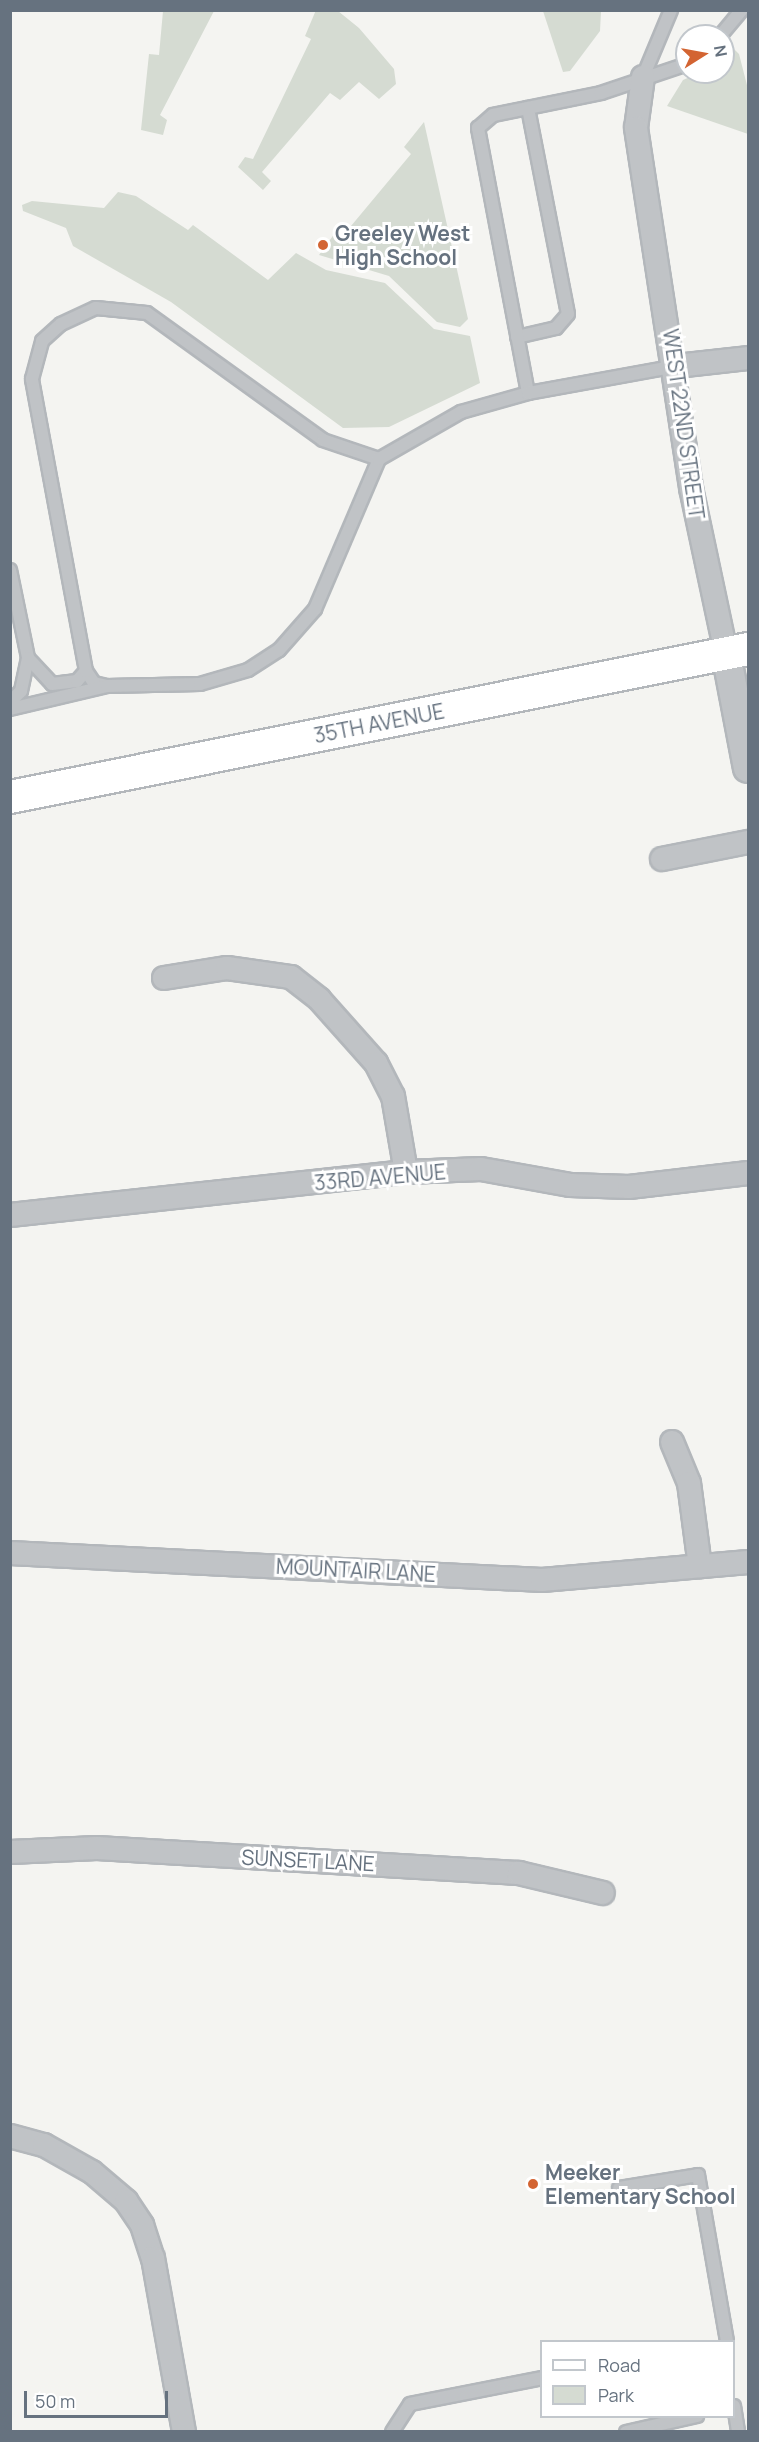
<!DOCTYPE html>
<html>
<head>
<meta charset="utf-8">
<style>
  body { margin:0 }
  #map { position:relative; width:759px; height:2442px; overflow:hidden; background:#f4f4f1; font-family:Manrope,sans-serif }
  div>[style] { position:absolute }
  .green>* { inset:0; background:#d5dbd2 }
  .roads { filter:drop-shadow(2px 0 #b3b7bb) drop-shadow(-2px 0 #b3b7bb) drop-shadow(0 2px #b3b7bb) drop-shadow(0 -2px #b3b7bb) }
  .service>* { height:12px; margin:-6px; padding:0 6px; transform-origin:6px; border-radius:6px; background:#c0c3c6 }
  .minor>* { height:22px; margin:-11px; padding:0 11px; transform-origin:11px; border-radius:11px; background:#c0c3c6 }
  .tertiary>* { height:28px; margin:-14px; padding:0 14px; transform-origin:14px; border-radius:14px; background:#c0c3c6 }
  .secondary>* { height:32px; margin:-16px; padding:0 16px; transform-origin:16px; border-radius:16px; background:#fff }
  .dots>* { width:16px; height:16px; translate:-50% -50%; box-sizing:border-box; border:3px solid #fff; border-radius:50% }
  span { translate:-50% -50%; white-space:nowrap; text-align:center; line-height:1.15; -webkit-text-stroke:6px #fff; paint-order:stroke }
  .poi-label { font-size:21px; color:#66727f; font-weight:700 }
  .left { translate:0 -50%; text-align:left }
  .street-label { font-size:21px; color:#66727f }
  .frame { position:absolute; inset:0; border:12px solid #66727f; pointer-events:none }
  .legend { position:absolute; left:540px; top:2340px; width:195px; height:78px; box-sizing:border-box; background:#fff; border:2px solid #c2c7cc; margin:0; padding:8px 10px; list-style:none; font-size:18px; color:#66727f }
  .legend li { display:flex; align-items:center; gap:12px; height:30px }
  .legend b { width:30px; border:2px solid #c2c7cc }
  .north { position:absolute; left:675px; top:24px; width:60px; height:60px; box-sizing:border-box; background:#fff; border:2px solid #c2c7cc; border-radius:50%; rotate:79deg; font-size:16px; font-weight:700; line-height:24px; text-align:center; color:#66727f }
  .north::after { content:''; display:block; margin:auto; width:21px; height:27px; background:#d36432; clip-path:polygon(50% 0,100% 100%,50% 72%,0 100%) }
  .scale { position:absolute; left:24px; top:2391px; width:144px; height:27px; box-sizing:border-box; border:3px solid #66727f; border-top:0; padding-left:8px; font-size:18px; line-height:21px; white-space:nowrap; color:#66727f; -webkit-text-stroke:4px #fff; paint-order:stroke }
</style>
</head>
<body>
<div id="map">
  <div class="green">
    <i style="clip-path:polygon(316px 10px,338px 11px,359px 28px,394px 69px,396px 84px,379px 99px,359px 82px,340px 100px,330px 93px,262px 172px,271px 181px,263px 190px,238px 167px,245px 157px,253px 159px,311px 39px,305px 36px)"></i>
    <i style="clip-path:polygon(163px 11px,214px 11px,160px 115px,167px 120px,163px 135px,141px 130px,149px 54px,159px 55px)"></i>
    <i style="clip-path:polygon(543px 11px,601px 11px,600px 31px,570px 71px,563px 72px)"></i>
    <i style="clip-path:polygon(729px 44px,739px 54px,748px 89px,748px 134px,667px 106px,683px 80px,701px 72px,723px 72px,723px 50px)"></i>
    <i style="clip-path:polygon(424px 122px,468px 319px,460px 327px,437px 322px,389px 276px,319px 255px,335px 233px,341px 238px,411px 154px,404px 147px)"></i>
    <i style="clip-path:polygon(118px 192px,136px 196px,188px 230px,193px 225px,268px 280px,296px 253px,326px 270px,385px 283px,434px 329px,470px 336px,480px 383px,389px 427px,343px 428px,171px 302px,73px 246px,66px 228px,23px 211px,22px 205px,32px 201px,104px 208px)"></i>
  </div>
  <div class="roads">
    <div class="service">
      <i style="left:720px;top:36px;width:34px;rotate:-50deg"></i>
      <i style="left:643px;top:77px;width:73px;rotate:-67.3deg"></i>
      <i style="left:517px;top:337px;width:40px;rotate:-13deg"></i>
      <i style="left:556px;top:328px;width:18px;rotate:-49deg"></i>
      <i style="left:568px;top:314px;width:210px;rotate:-101deg"></i>
      <i style="left:528px;top:393px;width:270px;rotate:-100.7deg"></i>
      <i style="left:478px;top:128px;width:20px;rotate:-41deg"></i>
      <i style="left:493px;top:115px;width:110px;rotate:-11.5deg"></i>
      <i style="left:601px;top:93px;width:91px;rotate:-18.6deg"></i>
      <i style="left:10px;top:570px;width:90px;rotate:78.4deg"></i>
      <i style="left:28px;top:658px;width:34px;rotate:102deg"></i>
      <i style="left:21px;top:691px;width:16px;rotate:135deg"></i>
      <i style="left:28px;top:658px;width:35px;rotate:47deg"></i>
      <i style="left:52px;top:684px;width:25px;rotate:-7deg"></i>
      <i style="left:77px;top:681px;width:13px;rotate:-48deg"></i>
      <i style="left:107px;top:686px;width:13px;rotate:-167deg"></i>
      <i style="left:94px;top:683px;width:14px;rotate:-124deg"></i>
      <i style="left:86px;top:671px;width:297px;rotate:-100.5deg"></i>
      <i style="left:32px;top:379px;width:39px;rotate:-75deg"></i>
      <i style="left:42px;top:341px;width:25px;rotate:-42deg"></i>
      <i style="left:61px;top:324px;width:38px;rotate:-25deg"></i>
      <i style="left:96px;top:308px;width:51px;rotate:5.6deg"></i>
      <i style="left:147px;top:313px;width:217px;rotate:35.8deg"></i>
      <i style="left:323px;top:440px;width:59px;rotate:18.7deg"></i>
      <i style="left:10px;top:709px;width:100px;rotate:-13.3deg"></i>
      <i style="left:107px;top:686px;width:93px;rotate:-1.2deg"></i>
      <i style="left:200px;top:684px;width:50px;rotate:-16.3deg"></i>
      <i style="left:248px;top:670px;width:37px;rotate:-33deg"></i>
      <i style="left:279px;top:650px;width:55px;rotate:-48.7deg"></i>
      <i style="left:315px;top:609px;width:163px;rotate:-66.9deg"></i>
      <i style="left:379px;top:459px;width:95px;rotate:-29.8deg"></i>
      <i style="left:461px;top:412px;width:70px;rotate:-15.8deg"></i>
      <i style="left:528px;top:393px;width:150px;rotate:-10.3deg"></i>
      <i style="left:619px;top:2188px;width:80px;rotate:-9.3deg"></i>
      <i style="left:698px;top:2175px;width:169px;rotate:80.1deg"></i>
      <i style="left:734px;top:2406px;width:26px;rotate:81deg"></i>
      <i style="left:392px;top:2432px;width:33px;rotate:-57deg"></i>
      <i style="left:410px;top:2404px;width:135px;rotate:-11.1deg"></i>
      <i style="left:626px;top:2432px;width:73px;rotate:-12.7deg"></i>
    </div>
    <div class="minor">
      <i style="left:643px;top:77px;width:51px;rotate:97.8deg"></i>
      <i style="left:636px;top:128px;width:364px;rotate:81.3deg"></i>
      <i style="left:691px;top:488px;width:169px;rotate:78deg"></i>
      <i style="left:676px;top:366px;width:72px;rotate:-6.3deg"></i>
      <i style="left:662px;top:859px;width:88px;rotate:-11.2deg"></i>
      <i style="left:164px;top:978px;width:64px;rotate:-9deg"></i>
      <i style="left:227px;top:968px;width:65px;rotate:8deg"></i>
      <i style="left:291px;top:977px;width:36px;rotate:38deg"></i>
      <i style="left:319px;top:999px;width:86px;rotate:48.3deg"></i>
      <i style="left:376px;top:1063px;width:37px;rotate:63deg"></i>
      <i style="left:393px;top:1096px;width:77px;rotate:80.3deg"></i>
      <i style="left:10px;top:1215px;width:398px;rotate:-6.2deg"></i>
      <i style="left:406px;top:1172px;width:75px;rotate:-2.3deg"></i>
      <i style="left:481px;top:1169px;width:90px;rotate:10.2deg"></i>
      <i style="left:570px;top:1185px;width:59px;rotate:1.9deg"></i>
      <i style="left:629px;top:1187px;width:120px;rotate:-6.7deg"></i>
      <i style="left:672px;top:1442px;width:44px;rotate:67.5deg"></i>
      <i style="left:689px;top:1483px;width:84px;rotate:82.5deg"></i>
      <i style="left:10px;top:1553px;width:533px;rotate:2.91deg"></i>
      <i style="left:542px;top:1580px;width:207px;rotate:-5deg"></i>
      <i style="left:10px;top:1852px;width:87px;rotate:-2.6deg"></i>
      <i style="left:97px;top:1848px;width:423px;rotate:3.4deg"></i>
      <i style="left:519px;top:1873px;width:86px;rotate:13.4deg"></i>
      <i style="left:10px;top:2136px;width:35px;rotate:15deg"></i>
      <i style="left:44px;top:2145px;width:55px;rotate:29.4deg"></i>
      <i style="left:92px;top:2172px;width:45px;rotate:40.5deg"></i>
      <i style="left:126px;top:2201px;width:29px;rotate:56deg"></i>
      <i style="left:142px;top:2225px;width:35px;rotate:72deg"></i>
      <i style="left:153px;top:2258px;width:177px;rotate:79.9deg"></i>
    </div>
    <div class="tertiary">
      <i style="left:726px;top:653px;width:117px;rotate:79.2deg"></i>
    </div>
    <div class="secondary">
      <i style="left:10px;top:797px;width:753px;rotate:-11.34deg"></i>
    </div>
  </div>
  <div class="dots">
    <i style="left:323px;top:245px;background:#d36432"></i>
    <i style="left:533px;top:2184px;background:#d36432"></i>
  </div>
  <div class="poi-label">
    <span class="left" style="left:335px;top:245px">Greeley West<br>High School</span>
    <span class="left" style="left:545px;top:2184px">Meeker<br>Elementary School</span>
  </div>
  <div class="street-label">
    <span style="left:684px;top:424px;rotate:82deg">WEST 22ND STREET</span>
    <span style="left:379px;top:723px;rotate:-11deg">35TH AVENUE</span>
    <span style="left:380px;top:1177px;rotate:-5deg">33RD AVENUE</span>
    <span style="left:356px;top:1570px;rotate:3deg">MOUNTAIR LANE</span>
    <span style="left:308px;top:1860px;rotate:3deg">SUNSET LANE</span>
  </div>
  <div class="frame"></div>
  <ul class="legend">
  <li><b style="height:8px;background:#fff"></b>Road</li>
  <li><b style="height:16px;background:#d5dbd2"></b>Park</li>
  </ul>
  <div class="north">N</div>
  <div class="scale">50 m</div>
</div>
</body>
</html>
